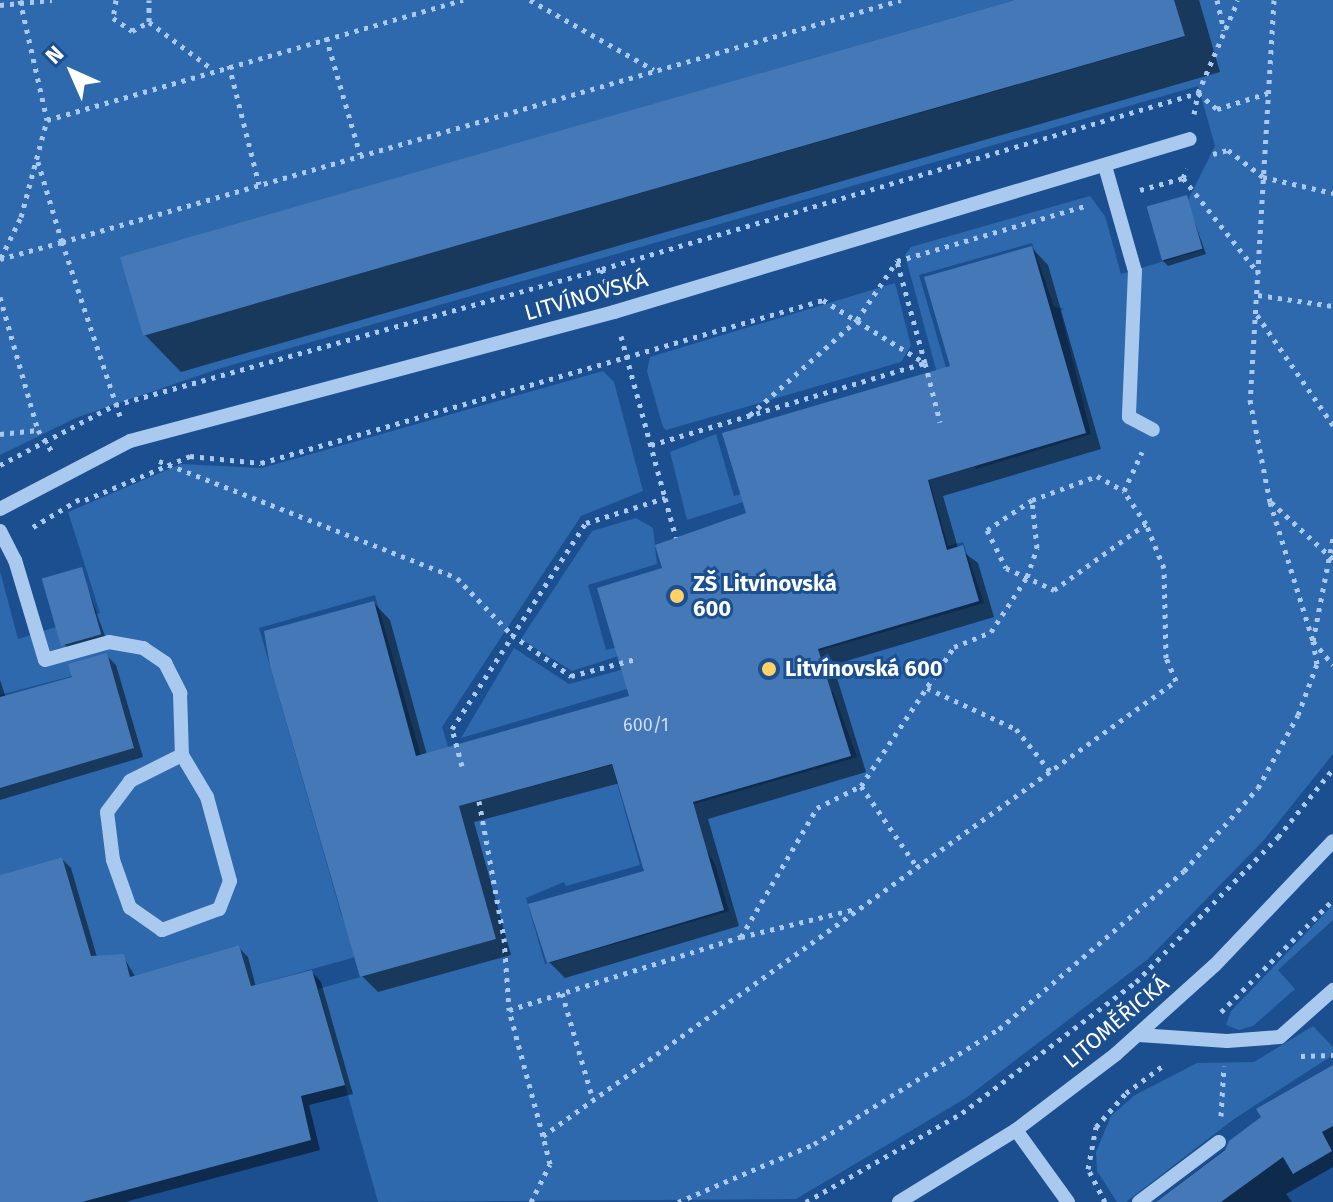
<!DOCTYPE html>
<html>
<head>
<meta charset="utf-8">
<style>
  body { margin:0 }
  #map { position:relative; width:1333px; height:1202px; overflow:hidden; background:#1b4f8f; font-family:"Fira Sans",sans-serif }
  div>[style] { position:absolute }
  .green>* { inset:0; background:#2e69ad }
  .shadow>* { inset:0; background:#0007 }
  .building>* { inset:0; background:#4478b7; transform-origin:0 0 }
  .path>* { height:5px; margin-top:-2.5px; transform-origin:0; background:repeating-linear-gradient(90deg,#a9c9ee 0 4px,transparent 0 10px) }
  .minor>* { height:14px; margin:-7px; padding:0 7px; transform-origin:7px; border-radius:7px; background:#a9c9ee }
  .dots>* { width:22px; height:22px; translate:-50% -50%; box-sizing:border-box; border:4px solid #1b4f8f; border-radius:50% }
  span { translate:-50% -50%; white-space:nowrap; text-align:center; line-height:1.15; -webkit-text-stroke:6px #1b4f8f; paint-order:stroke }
  .number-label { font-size:18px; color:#d0dded }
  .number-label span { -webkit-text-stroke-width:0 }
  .street-label { font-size:22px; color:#fff }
  .poi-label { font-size:22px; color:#fff; font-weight:700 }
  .left { translate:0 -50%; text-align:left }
  .north { position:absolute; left:32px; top:32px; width:80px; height:80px; -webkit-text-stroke:6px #1b4f8f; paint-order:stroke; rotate:315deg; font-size:22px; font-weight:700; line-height:32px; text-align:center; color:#fff }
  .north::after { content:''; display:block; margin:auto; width:28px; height:36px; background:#fff; clip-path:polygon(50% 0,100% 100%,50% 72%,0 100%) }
</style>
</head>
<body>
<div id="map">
  <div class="green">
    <i style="clip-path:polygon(0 0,1015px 0,121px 257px,143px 336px,1184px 37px,1174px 0,1333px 0,1333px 754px,1264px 840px,1148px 959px,966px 1098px,796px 1199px,378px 1202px,318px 989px,496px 939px,459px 806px,612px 765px,640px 865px,566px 886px,564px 882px,526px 898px,545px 964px,729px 911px,715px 864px,680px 808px,857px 757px,833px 692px,817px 697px,808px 654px,984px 603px,963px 542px,948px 546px,918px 442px,968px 444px,976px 469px,1091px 434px,1060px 310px,1065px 309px,1054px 307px,1032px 243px,919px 275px,961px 419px,948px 414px,905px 255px,911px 247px,1090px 196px,1105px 216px,1121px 274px,1202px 250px,1188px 200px,1215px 146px,1198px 86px,218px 369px,78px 417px,0 455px)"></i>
    <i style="clip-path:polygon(895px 283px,911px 346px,901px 362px,666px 430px,663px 427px,647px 371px,650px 357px)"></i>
    <i style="clip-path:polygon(603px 371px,614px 382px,643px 491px,581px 516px,442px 727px,453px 763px,425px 770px,375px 595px,259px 628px,342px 917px,452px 885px,438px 934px,251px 986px,239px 945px,130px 977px,124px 955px,92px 960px,62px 857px,0 875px,0 788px,134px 747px,110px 666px,0 695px,0 571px,18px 639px,100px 613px,68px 512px,181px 464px,262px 468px)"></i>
    <i style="clip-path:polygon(716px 434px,734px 496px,753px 491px,756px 498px,687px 520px,670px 452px)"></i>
    <i style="clip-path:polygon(636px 518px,653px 528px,657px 564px,588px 585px,606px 650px,626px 645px,628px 653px,572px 671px,521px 639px,592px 531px)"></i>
    <i style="clip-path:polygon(514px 648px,569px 684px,632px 667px,637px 686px,461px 738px)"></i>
    <i style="clip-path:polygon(1333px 905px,1333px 920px,1278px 970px,1295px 989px,1253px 1026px,1239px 1030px,1226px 1025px,1231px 1011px)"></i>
    <i style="clip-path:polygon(1313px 1026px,1333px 1047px,1333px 1055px,1234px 1119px,1126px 1202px,1117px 1202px,1097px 1171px,1096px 1152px,1111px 1116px,1135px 1095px,1197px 1063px,1254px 1062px)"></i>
  </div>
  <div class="shadow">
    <i style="clip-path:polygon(1023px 0,1199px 0,1220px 72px,181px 372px,145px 335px)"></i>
    <i style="clip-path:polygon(1186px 198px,1206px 254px,1168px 266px,1163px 261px)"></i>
    <i style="clip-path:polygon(1032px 248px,1048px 265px,1101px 449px,943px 496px,958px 548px,978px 563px,994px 617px,833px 665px,866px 772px,708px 819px,739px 926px,565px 978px,549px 962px,646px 872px,620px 783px,474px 822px,511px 955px,378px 992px,362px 976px,374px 603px,390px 620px,427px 755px,631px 697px,665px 570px,952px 368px)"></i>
    <i style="clip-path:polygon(81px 570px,106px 639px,69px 649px,64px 644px)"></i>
    <i style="clip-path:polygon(106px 655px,116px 665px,143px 757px,0 800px,0 680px,6px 698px,74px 678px)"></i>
    <i style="clip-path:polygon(62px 859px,71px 868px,97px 957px,123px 956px,136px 978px,239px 948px,248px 957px,256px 987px,312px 972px,321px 982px,353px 1094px,309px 1105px,320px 1150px,125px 1202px,0 1202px,0 878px)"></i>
    <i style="clip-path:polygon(1333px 1067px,1333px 1167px,1286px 1194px,1292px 1202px,1156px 1202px)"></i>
  </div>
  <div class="building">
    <i style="clip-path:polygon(1015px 0,1174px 0,1185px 36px,143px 336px,120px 257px)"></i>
    <i style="left:1187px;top:195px;width:56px;height:42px;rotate:74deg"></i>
    <i style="clip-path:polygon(1032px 246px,1086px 433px,928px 480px,947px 550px,963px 545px,979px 601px,818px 649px,851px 756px,693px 802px,724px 910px,547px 963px,528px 904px,644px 871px,612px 764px,459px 806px,496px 939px,360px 977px,270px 666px,264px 631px,374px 601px,416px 756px,629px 696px,597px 588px,662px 568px,655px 545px,746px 513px,722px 433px,950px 366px,924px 277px)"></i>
    <i style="left:82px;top:567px;width:70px;height:42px;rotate:74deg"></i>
    <i style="clip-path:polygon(107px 653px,134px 748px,0 788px,0 697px,72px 677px,68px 664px)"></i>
    <i style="clip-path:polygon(62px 857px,91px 956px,124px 954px,130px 977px,239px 945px,251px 986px,312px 970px,345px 1085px,301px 1096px,311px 1140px,82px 1202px,0 1202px,0 875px)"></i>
    <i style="clip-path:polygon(1333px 1065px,1333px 1126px,1322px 1132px,1332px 1151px,1293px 1174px,1283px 1157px,1221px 1202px,1156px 1202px,1225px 1150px,1229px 1141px,1261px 1117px,1256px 1109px)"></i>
  </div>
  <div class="path">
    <i style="left:20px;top:0;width:123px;rotate:77.3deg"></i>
    <i style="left:47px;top:120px;width:433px;rotate:-16.1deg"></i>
    <i style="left:116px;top:0;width:18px;rotate:99deg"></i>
    <i style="left:113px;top:18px;width:23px;rotate:34deg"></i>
    <i style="left:132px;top:31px;width:19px;rotate:-28deg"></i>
    <i style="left:149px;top:22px;width:22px;rotate:-90deg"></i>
    <i style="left:530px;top:0;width:142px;rotate:29.4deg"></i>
    <i style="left:1217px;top:0;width:31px;rotate:77deg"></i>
    <i style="left:1274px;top:0;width:401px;rotate:93.4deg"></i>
    <i style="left:1250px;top:400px;width:104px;rotate:78.9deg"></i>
    <i style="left:1270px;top:502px;width:145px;rotate:72.8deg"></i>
    <i style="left:1313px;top:641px;width:31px;rotate:50deg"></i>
    <i style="left:0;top:5px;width:52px;rotate:-5.5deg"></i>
    <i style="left:149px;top:22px;width:79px;rotate:36.7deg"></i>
    <i style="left:326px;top:37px;width:122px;rotate:73.8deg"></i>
    <i style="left:229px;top:65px;width:123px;rotate:75.9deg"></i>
    <i style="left:1194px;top:114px;width:21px;rotate:-79deg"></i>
    <i style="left:1198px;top:93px;width:101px;rotate:-66.7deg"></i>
    <i style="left:1213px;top:154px;width:16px;rotate:-15deg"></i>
    <i style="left:1228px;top:150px;width:44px;rotate:37.6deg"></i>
    <i style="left:1263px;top:177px;width:72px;rotate:12.9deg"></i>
    <i style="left:1183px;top:178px;width:122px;rotate:51.6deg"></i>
    <i style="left:1140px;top:190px;width:45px;rotate:-15.6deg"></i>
    <i style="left:1183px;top:178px;width:10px;rotate:-66deg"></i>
    <i style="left:1px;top:258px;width:46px;rotate:-64deg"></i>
    <i style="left:21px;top:217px;width:100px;rotate:-75deg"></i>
    <i style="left:0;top:259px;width:64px;rotate:-15.3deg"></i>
    <i style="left:62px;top:242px;width:84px;rotate:-106.7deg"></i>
    <i style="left:602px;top:269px;width:621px;rotate:-16.45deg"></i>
    <i style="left:1198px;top:93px;width:25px;rotate:40deg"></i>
    <i style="left:1217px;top:109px;width:53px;rotate:-17.4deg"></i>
    <i style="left:1258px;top:295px;width:76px;rotate:8.3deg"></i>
    <i style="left:0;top:297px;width:138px;rotate:74.1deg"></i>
    <i style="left:38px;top:430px;width:27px;rotate:57deg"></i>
    <i style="left:1257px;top:315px;width:134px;rotate:55.4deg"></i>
    <i style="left:621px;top:336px;width:168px;rotate:74.8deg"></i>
    <i style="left:750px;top:415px;width:143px;rotate:-41.6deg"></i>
    <i style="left:857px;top:320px;width:71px;rotate:-55.9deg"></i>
    <i style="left:120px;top:416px;width:183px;rotate:-108.4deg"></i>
    <i style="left:62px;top:242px;width:873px;rotate:-16.09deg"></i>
    <i style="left:0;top:434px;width:38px;rotate:-6deg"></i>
    <i style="left:651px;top:445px;width:286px;rotate:-16.7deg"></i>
    <i style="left:925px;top:363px;width:61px;rotate:75.7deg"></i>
    <i style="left:159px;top:461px;width:320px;rotate:21.4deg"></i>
    <i style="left:457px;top:578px;width:79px;rotate:46deg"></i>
    <i style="left:512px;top:635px;width:72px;rotate:34.8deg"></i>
    <i style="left:571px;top:676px;width:67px;rotate:-14.7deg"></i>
    <i style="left:0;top:465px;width:130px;rotate:-27.6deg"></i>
    <i style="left:115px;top:405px;width:506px;rotate:-15.6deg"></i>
    <i style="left:602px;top:269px;width:20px;rotate:75deg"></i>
    <i style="left:85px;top:500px;width:114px;rotate:-22.7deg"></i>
    <i style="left:190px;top:456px;width:71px;rotate:5.6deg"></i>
    <i style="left:261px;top:463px;width:585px;rotate:-16.17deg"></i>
    <i style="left:823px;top:300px;width:120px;rotate:31.7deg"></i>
    <i style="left:925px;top:363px;width:106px;rotate:-105.4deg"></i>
    <i style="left:897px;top:261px;width:199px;rotate:-16.3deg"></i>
    <i style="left:1032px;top:500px;width:54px;rotate:146.3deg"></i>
    <i style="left:987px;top:530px;width:42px;rotate:63.4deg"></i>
    <i style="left:1006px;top:568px;width:53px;rotate:24.6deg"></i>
    <i style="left:1054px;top:590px;width:113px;rotate:-35.7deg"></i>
    <i style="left:1271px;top:502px;width:84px;rotate:42.6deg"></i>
    <i style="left:33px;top:527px;width:58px;rotate:-31deg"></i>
    <i style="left:927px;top:688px;width:98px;rotate:24.7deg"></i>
    <i style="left:1016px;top:729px;width:54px;rotate:51deg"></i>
    <i style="left:462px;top:766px;width:38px;rotate:-105deg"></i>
    <i style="left:452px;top:729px;width:246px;rotate:-57deg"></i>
    <i style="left:586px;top:523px;width:83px;rotate:-17.6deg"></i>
    <i style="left:665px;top:498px;width:41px;rotate:74.6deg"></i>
    <i style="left:861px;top:786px;width:98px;rotate:55.3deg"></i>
    <i style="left:479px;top:801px;width:139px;rotate:79.7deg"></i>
    <i style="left:504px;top:938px;width:72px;rotate:86deg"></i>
    <i style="left:741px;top:937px;width:150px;rotate:-59.5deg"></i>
    <i style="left:817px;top:808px;width:49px;rotate:-26.6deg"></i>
    <i style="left:861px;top:786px;width:167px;rotate:-56.2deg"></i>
    <i style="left:954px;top:647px;width:40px;rotate:-22deg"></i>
    <i style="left:991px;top:632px;width:66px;rotate:-56.8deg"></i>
    <i style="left:1027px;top:577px;width:31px;rotate:-71deg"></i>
    <i style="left:1037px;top:548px;width:48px;rotate:-95.9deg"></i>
    <i style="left:1032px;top:500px;width:69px;rotate:-20.3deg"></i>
    <i style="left:1097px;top:476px;width:31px;rotate:29deg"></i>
    <i style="left:562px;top:993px;width:111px;rotate:73.8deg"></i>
    <i style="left:1221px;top:1012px;width:158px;rotate:-45deg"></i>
    <i style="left:1301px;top:1056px;width:32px;rotate:-2deg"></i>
    <i style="left:1221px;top:1116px;width:50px;rotate:-86.6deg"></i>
    <i style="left:543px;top:1136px;width:131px;rotate:-105.1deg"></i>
    <i style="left:509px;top:1010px;width:243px;rotate:-17.5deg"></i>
    <i style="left:741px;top:937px;width:117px;rotate:-13.8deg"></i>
    <i style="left:531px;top:1202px;width:42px;rotate:-63.4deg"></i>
    <i style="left:550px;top:1164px;width:29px;rotate:-104deg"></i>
    <i style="left:543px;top:1136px;width:780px;rotate:-35.71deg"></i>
    <i style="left:1176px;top:681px;width:25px;rotate:-113deg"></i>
    <i style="left:1166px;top:658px;width:90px;rotate:-91.3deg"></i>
    <i style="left:1164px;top:568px;width:48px;rotate:-112.2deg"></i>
    <i style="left:1146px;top:524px;width:40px;rotate:-124deg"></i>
    <i style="left:1124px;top:491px;width:43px;rotate:-65.2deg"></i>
    <i style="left:678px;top:1202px;width:148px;rotate:-23.1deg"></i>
    <i style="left:814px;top:1144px;width:218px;rotate:-31.9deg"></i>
    <i style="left:999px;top:1029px;width:243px;rotate:-40.5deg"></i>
    <i style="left:1184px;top:871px;width:111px;rotate:-48.3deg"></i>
    <i style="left:1258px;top:788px;width:83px;rotate:-61.3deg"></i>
    <i style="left:1298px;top:715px;width:54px;rotate:-69.6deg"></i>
    <i style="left:1317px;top:664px;width:23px;rotate:-100deg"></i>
    <i style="left:1313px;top:641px;width:105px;rotate:-79deg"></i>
    <i style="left:806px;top:1202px;width:180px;rotate:-29.7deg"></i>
    <i style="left:962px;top:1113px;width:218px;rotate:-37deg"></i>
    <i style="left:1136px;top:982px;width:203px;rotate:-45.6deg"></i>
    <i style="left:1278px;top:837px;width:87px;rotate:-51deg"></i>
    <i style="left:1105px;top:1202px;width:37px;rotate:-117deg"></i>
    <i style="left:1088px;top:1169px;width:43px;rotate:-79.2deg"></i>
    <i style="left:1096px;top:1127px;width:45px;rotate:-48.6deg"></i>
    <i style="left:1126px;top:1093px;width:47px;rotate:-36.4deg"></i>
  </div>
  <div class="minor">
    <i style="left:1105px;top:166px;width:109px;rotate:74.1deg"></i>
    <i style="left:1135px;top:271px;width:146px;rotate:92.4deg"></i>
    <i style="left:1129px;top:417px;width:27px;rotate:28deg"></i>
    <i style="left:0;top:509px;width:147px;rotate:-27.6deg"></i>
    <i style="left:130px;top:441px;width:501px;rotate:-14.92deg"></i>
    <i style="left:614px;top:312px;width:601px;rotate:-16.72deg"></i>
    <i style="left:0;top:531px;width:33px;rotate:63deg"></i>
    <i style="left:15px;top:560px;width:104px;rotate:73.3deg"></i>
    <i style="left:45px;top:660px;width:66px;rotate:-15.7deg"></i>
    <i style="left:109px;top:642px;width:35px;rotate:10deg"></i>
    <i style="left:143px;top:648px;width:27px;rotate:34deg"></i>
    <i style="left:165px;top:663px;width:34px;rotate:63deg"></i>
    <i style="left:180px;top:693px;width:62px;rotate:88.2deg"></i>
    <i style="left:182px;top:755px;width:49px;rotate:59.2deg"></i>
    <i style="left:207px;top:797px;width:87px;rotate:74.7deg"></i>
    <i style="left:230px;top:881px;width:30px;rotate:111deg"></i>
    <i style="left:219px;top:909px;width:61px;rotate:159.8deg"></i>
    <i style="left:162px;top:930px;width:39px;rotate:-145deg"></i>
    <i style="left:130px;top:908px;width:51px;rotate:-109.5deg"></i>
    <i style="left:113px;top:860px;width:48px;rotate:-97.1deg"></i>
    <i style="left:107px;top:812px;width:39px;rotate:-53deg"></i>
    <i style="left:130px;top:781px;width:58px;rotate:-26.6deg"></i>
    <i style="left:1139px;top:1035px;width:88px;rotate:3.9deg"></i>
    <i style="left:1227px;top:1041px;width:53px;rotate:-4.3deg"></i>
    <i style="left:1280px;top:1037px;width:71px;rotate:-41.6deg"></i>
    <i style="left:1016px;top:1130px;width:89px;rotate:54.2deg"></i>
    <i style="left:899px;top:1202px;width:137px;rotate:-31.6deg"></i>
    <i style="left:1016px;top:1130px;width:126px;rotate:-37.2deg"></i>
    <i style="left:1116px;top:1054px;width:133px;rotate:-42deg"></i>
    <i style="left:1215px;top:965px;width:171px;rotate:-46.4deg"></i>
    <i style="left:1139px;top:1202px;width:100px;rotate:-36.9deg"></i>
  </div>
  <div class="dots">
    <i style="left:677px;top:596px;background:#ffd166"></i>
    <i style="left:769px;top:669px;background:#ffd166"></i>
  </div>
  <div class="number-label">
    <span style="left:646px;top:725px">600/1</span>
  </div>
  <div class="street-label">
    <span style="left:586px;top:296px;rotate:-16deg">LITVÍNOVSKÁ</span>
    <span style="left:1116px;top:1022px;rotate:-40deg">LITOMĚŘICKÁ</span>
  </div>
  <div class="poi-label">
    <span class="left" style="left:693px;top:596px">ZŠ Litvínovská<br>600</span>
    <span class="left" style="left:785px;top:669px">Litvínovská 600</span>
  </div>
  <div class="north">N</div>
</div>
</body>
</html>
